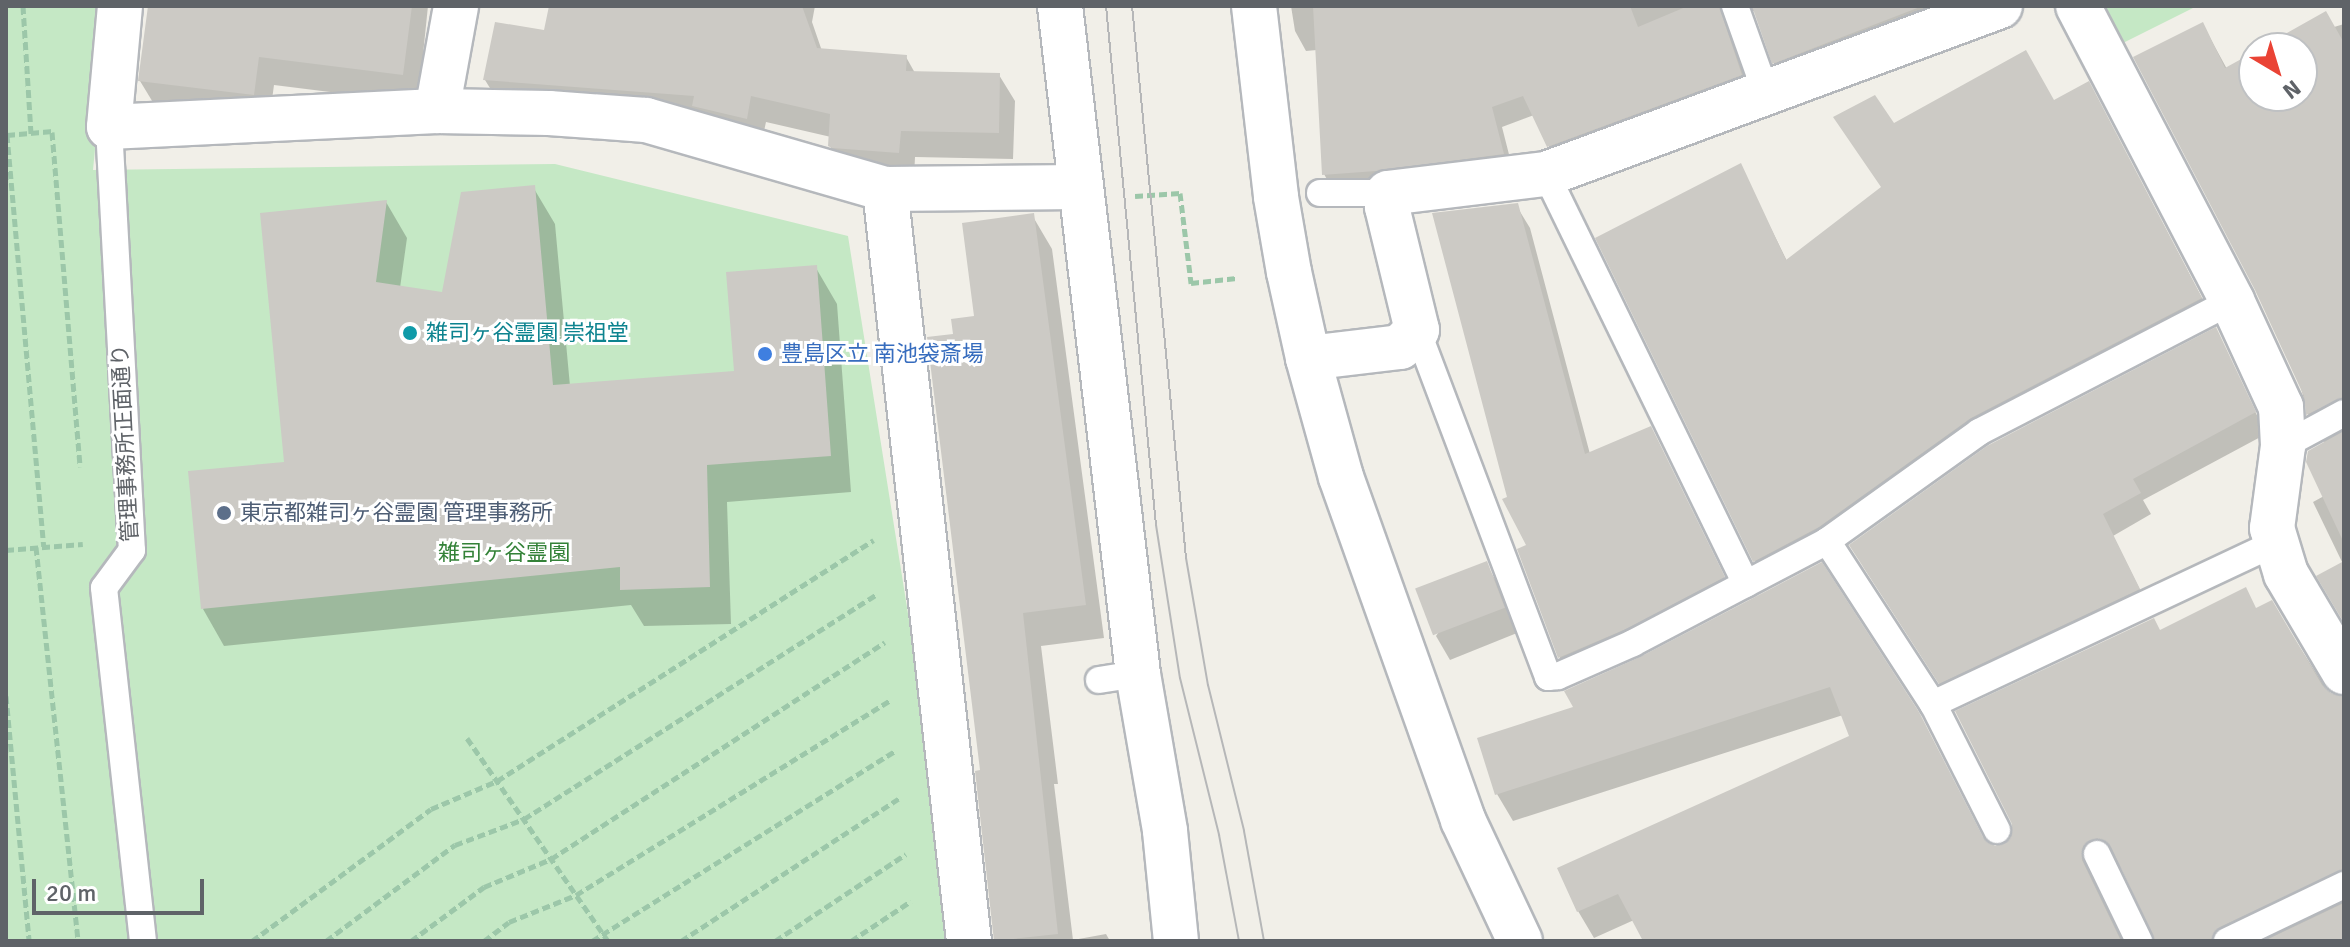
<!DOCTYPE html>
<html>
<head>
<meta charset="utf-8">
<style>
  body { margin:0 }
  #map { position:relative; width:2350px; height:947px; overflow:hidden; background:#f1efe8; font-family:Signika,"Noto Sans JP",sans-serif }
  div>[style] { position:absolute }
  .green>* { inset:0; background:#c5e8c5 }
  .shadow>* { inset:0; background:#0003 }
  .building>* { inset:0; background:#cccac5; transform-origin:0 0 }
  .path>* { height:5px; margin-top:-2.5px; transform-origin:0; background:repeating-linear-gradient(90deg,#9cc7a9 0 8px,transparent 0 12px) }
  .roads { filter:drop-shadow(2px 0 #b5b8bc) drop-shadow(-2px 0 #b5b8bc) drop-shadow(0 2px #b5b8bc) drop-shadow(0 -2px #b5b8bc) }
  .lane>* { height:26px; margin:-13px; padding:0 13px; transform-origin:13px; border-radius:13px; background:#fff }
  .street>* { height:44px; margin:-22px; padding:0 22px; transform-origin:22px; border-radius:22px; background:#fff }
  .tram>* { height:2px; margin:-1px; padding:0 1px; transform-origin:1px; border-radius:1px; background:#b6b7b8 }
  .dots>* { width:22px; height:22px; translate:-50% -50%; box-sizing:border-box; border:4px solid #fff; border-radius:50% }
  span { translate:-50% -50%; white-space:nowrap; text-align:center; line-height:1.15; -webkit-text-stroke:6px #fff; paint-order:stroke }
  .culture-label { font-size:22px; color:#0d838f }
  .left { translate:0 -50%; text-align:left }
  .shop-label { font-size:22px; color:#366cbe }
  .street-label { font-size:22px; color:#5f6368 }
  .service-label { font-size:22px; color:#4e5e75 }
  .park-label { font-size:22px; color:#348238 }
  .frame { position:absolute; inset:0; border:8px solid #5f6368; pointer-events:none }
  .north { position:absolute; left:2238px; top:32px; width:80px; height:80px; box-sizing:border-box; background:#fff; border:2px solid #bfc1c3; border-radius:50%; rotate:142deg; font-size:22px; font-weight:700; line-height:32px; text-align:center; color:#5f6368 }
  .north::after { content:''; display:block; margin:auto; width:28px; height:36px; background:#ea4335; clip-path:polygon(50% 0,100% 100%,50% 72%,0 100%) }
  .scale { position:absolute; left:32px; top:879px; width:172px; height:36px; box-sizing:border-box; border:4px solid #5f6368; border-top:0; padding-left:10px; font-size:24px; line-height:28px; white-space:nowrap; color:#5f6368; -webkit-text-stroke:6px #fff; paint-order:stroke }
</style>
</head>
<body>
<div id="map">
  <div class="green">
    <i style="clip-path:polygon(6px 6px,109px 6px,93px 170px,555px 164px,848px 236px,960px 941px,6px 941px)"></i>
    <i style="clip-path:polygon(2103px 6px,2197px 6px,2121px 44px)"></i>
  </div>
  <div class="shadow">
    <i style="clip-path:polygon(150px 6px,428px 6px,418px 103px,274px 85px,269px 122px,157px 109px,140px 81px)"></i>
    <i style="clip-path:polygon(551px 6px,815px 6px,812px 22px,822px 51px,906px 57px,915px 73px,999px 75px,1015px 101px,1013px 159px,915px 157px,914px 179px,845px 173px,830px 146px,831px 137px,766px 122px,761px 145px,501px 106px,485px 80px,545px 33px)"></i>
    <i style="clip-path:polygon(1291px 6px,1993px 6px,1786px 83px,1774px 63px,1757px 14px,1752px 10px,1742px 10px,1733px 17px,1730px 32px,1752px 95px,1560px 166px,1534px 115px,1502px 127px,1514px 174px,1335px 194px,1324px 174px,1317px 50px,1306px 51px,1295px 31px)"></i>
    <i style="clip-path:polygon(2344px 24px,2344px 622px,2343px 564px,2313px 502px,2324px 496px,2325px 443px,2308px 414px,2203px 25px,2227px 69px,2254px 54px,2254px 96px,2302px 96px,2302px 48px,2264px 48px)"></i>
    <i style="clip-path:polygon(2054px 103px,2101px 106px,2214px 321px,1984px 440px,1768px 583px,1755px 561px,1740px 166px,1787px 261px,1882px 189px,1893px 126px)"></i>
    <i style="clip-path:polygon(533px 187px,555px 224px,570px 386px,736px 373px,816px 268px,837px 304px,851px 492px,727px 502px,731px 624px,644px 626px,631px 605px,224px 646px,203px 609px,286px 464px,386px 202px,407px 238px,400px 288px,443px 294px)"></i>
    <i style="clip-path:polygon(1516px 205px,1530px 228px,1590px 454px,1650px 428px,1736px 601px,1573px 681px,1560px 658px,1519px 550px,1528px 547px,1510px 498px)"></i>
    <i style="clip-path:polygon(1032px 215px,1052px 249px,1104px 638px,1041px 646px,1058px 784px,1054px 784px,1073px 940px,1106px 934px,1110px 941px,995px 941px,977px 773px,982px 772px,955px 336px,977px 318px)"></i>
    <i style="clip-path:polygon(2216px 330px,2266px 434px,2143px 500px,2151px 514px,2113px 536px,2150px 610px,1952px 703px,1863px 566px)"></i>
    <i style="clip-path:polygon(1486px 564px,1500px 588px,1517px 633px,1450px 660px,1436px 636px)"></i>
    <i style="clip-path:polygon(1821px 565px,1984px 840px,1997px 848px,2012px 841px,2160px 632px,2257px 610px,2271px 602px,2330px 695px,2344px 699px,2344px 941px,2157px 941px,2124px 870px,2116px 865px,2096px 880px,2123px 941px,1645px 941px,1634px 920px,1594px 938px,1578px 911px,1851px 737px,1843px 715px,1513px 821px,1497px 794px,1575px 708px,1641px 659px)"></i>
  </div>
  <div class="building">
    <i style="clip-path:polygon(148px 6px,412px 6px,403px 75px,259px 57px,254px 95px,138px 81px)"></i>
    <i style="clip-path:polygon(549px 6px,802px 6px,817px 48px,907px 55px,906px 71px,1000px 73px,999px 133px,901px 131px,899px 153px,832px 148px,828px 146px,830px 114px,751px 96px,747px 119px,692px 106px,694px 96px,483px 80px,495px 22px,544px 30px)"></i>
    <i style="clip-path:polygon(1313px 6px,1630px 6px,1638px 27px,1688px 6px,1719px 6px,1742px 75px,1547px 147px,1523px 96px,1492px 107px,1504px 154px,1376px 171px,1322px 175px)"></i>
    <i style="clip-path:polygon(1752px 6px,1920px 6px,1920px 7px,1772px 64px)"></i>
    <i style="clip-path:polygon(2326px 11px,2344px 43px,2344px 397px,2306px 415px,2304px 396px,2255px 290px,2133px 57px,2203px 22px,2225px 68px,2254px 52px,2254px 96px,2302px 96px,2302px 48px,2260px 48px)"></i>
    <i style="clip-path:polygon(2026px 50px,2054px 100px,2089px 81px,2202px 298px,1971px 418px,1819px 527px,1753px 562px,1595px 238px,1741px 163px,1786px 260px,1881px 187px,1833px 117px,1875px 95px,1894px 123px)"></i>
    <i style="clip-path:polygon(535px 185px,553px 385px,734px 371px,726px 272px,817px 265px,831px 456px,707px 465px,710px 587px,620px 590px,620px 567px,201px 609px,188px 471px,284px 462px,260px 213px,387px 200px,376px 282px,442px 292px,461px 192px)"></i>
    <i style="clip-path:polygon(1518px 203px,1585px 454px,1651px 426px,1725px 577px,1626px 629px,1558px 658px,1517px 549px,1526px 545px,1502px 499px,1507px 497px,1432px 213px)"></i>
    <i style="clip-path:polygon(1034px 213px,1086px 605px,1023px 613px,1058px 934px,994px 941px,975px 771px,980px 770px,927px 337px,953px 334px,951px 319px,974px 316px,962px 223px)"></i>
    <i style="clip-path:polygon(2216px 327px,2256px 412px,2133px 479px,2141px 493px,2103px 514px,2140px 589px,1939px 684px,1849px 545px,1987px 446px)"></i>
    <i style="clip-path:polygon(2344px 431px,2344px 543px,2306px 462px,2308px 451px)"></i>
    <i style="left:1487px;top:561px;width:50px;height:77px;rotate:69deg"></i>
    <i style="clip-path:polygon(2344px 561px,2344px 623px,2316px 576px)"></i>
    <i style="clip-path:polygon(1822px 562px,1919px 712px,1983px 837px,1995px 846px,2010px 839px,2012px 824px,1955px 711px,2154px 618px,2160px 630px,2246px 587px,2256px 608px,2272px 600px,2322px 685px,2331px 693px,2344px 697px,2344px 869px,2220px 927px,2211px 941px,2155px 941px,2111px 847px,2097px 838px,2083px 846px,2082px 860px,2121px 941px,1643px 941px,1618px 894px,1577px 912px,1557px 868px,1849px 736px,1830px 687px,1495px 795px,1477px 738px,1573px 707px,1564px 691px,1640px 657px)"></i>
    <i style="clip-path:polygon(2344px 903px,2344px 941px,2264px 941px)"></i>
  </div>
  <div class="path">
    <i style="left:23px;top:6px;width:128px;rotate:86.4deg"></i>
    <i style="left:52px;top:132px;width:336px;rotate:85.2deg"></i>
    <i style="left:7px;top:135px;width:413px;rotate:84.9deg"></i>
    <i style="left:7px;top:135px;width:46px;rotate:-5deg"></i>
    <i style="left:1135px;top:196px;width:45px;rotate:-3.8deg"></i>
    <i style="left:1180px;top:193px;width:91px;rotate:83deg"></i>
    <i style="left:1191px;top:283px;width:46px;rotate:-6.2deg"></i>
    <i style="left:36px;top:547px;width:396px;rotate:83.9deg"></i>
    <i style="left:6px;top:550px;width:77px;rotate:-4.5deg"></i>
    <i style="left:6px;top:696px;width:246px;rotate:84.6deg"></i>
    <i style="left:467px;top:738px;width:247px;rotate:55.2deg"></i>
    <i style="left:252px;top:941px;width:222px;rotate:-36.4deg"></i>
    <i style="left:431px;top:809px;width:72px;rotate:-23deg"></i>
    <i style="left:497px;top:781px;width:447px;rotate:-32.6deg"></i>
    <i style="left:326px;top:941px;width:161px;rotate:-36.7deg"></i>
    <i style="left:455px;top:845px;width:74px;rotate:-20.6deg"></i>
    <i style="left:524px;top:819px;width:419px;rotate:-32.5deg"></i>
    <i style="left:411px;top:941px;width:91px;rotate:-36.5deg"></i>
    <i style="left:484px;top:887px;width:73px;rotate:-22.7deg"></i>
    <i style="left:551px;top:859px;width:398px;rotate:-33deg"></i>
    <i style="left:484px;top:941px;width:31px;rotate:-37deg"></i>
    <i style="left:509px;top:922px;width:72px;rotate:-21.9deg"></i>
    <i style="left:576px;top:895px;width:370px;rotate:-31.8deg"></i>
    <i style="left:592px;top:941px;width:358px;rotate:-32.1deg"></i>
    <i style="left:681px;top:941px;width:263px;rotate:-33.2deg"></i>
    <i style="left:775px;top:941px;width:157px;rotate:-33.6deg"></i>
    <i style="left:851px;top:941px;width:72px;rotate:-33.7deg"></i>
  </div>
  <div class="roads">
    <div class="lane">
      <i style="left:1735px;top:6px;width:92px;rotate:70.4deg"></i>
      <i style="left:109px;top:127px;width:424px;rotate:86.9deg"></i>
      <i style="left:132px;top:550px;width:47px;rotate:126.4deg"></i>
      <i style="left:104px;top:588px;width:355px;rotate:83.7deg"></i>
      <i style="left:1546px;top:174px;width:456px;rotate:64deg"></i>
      <i style="left:1320px;top:193px;width:68px"></i>
      <i style="left:1417px;top:330px;width:371px;rotate:69.3deg"></i>
      <i style="left:1548px;top:677px;width:10px;rotate:-6deg"></i>
      <i style="left:1558px;top:676px;width:82px;rotate:-23.7deg"></i>
      <i style="left:1633px;top:643px;width:219px;rotate:-27.7deg"></i>
      <i style="left:1827px;top:541px;width:187px;rotate:-35.6deg"></i>
      <i style="left:1979px;top:432px;width:285px;rotate:-27.4deg"></i>
      <i style="left:2283px;top:446px;width:69px;rotate:-28.4deg"></i>
      <i style="left:1827px;top:541px;width:194px;rotate:57deg"></i>
      <i style="left:1099px;top:680px;width:39px;rotate:-9deg"></i>
      <i style="left:1997px;top:830px;width:141px;rotate:-116.9deg"></i>
      <i style="left:1933px;top:704px;width:380px;rotate:-25.2deg"></i>
      <i style="left:2097px;top:854px;width:97px;rotate:64.2deg"></i>
      <i style="left:2227px;top:941px;width:130px;rotate:-25.6deg"></i>
    </div>
    <div class="street">
      <i style="left:120px;top:6px;width:121px;rotate:95.2deg"></i>
      <i style="left:109px;top:127px;width:328px;rotate:-2.8deg"></i>
      <i style="left:437px;top:111px;width:112px;rotate:1deg"></i>
      <i style="left:549px;top:113px;width:97px;rotate:4.1deg"></i>
      <i style="left:646px;top:120px;width:249px;rotate:16.1deg"></i>
      <i style="left:885px;top:189px;width:195px;rotate:-0.6deg"></i>
      <i style="left:1060px;top:6px;width:673px;rotate:83.34deg"></i>
      <i style="left:1138px;top:674px;width:159px;rotate:80.2deg"></i>
      <i style="left:1165px;top:831px;width:111px;rotate:84.3deg"></i>
      <i style="left:1254px;top:6px;width:192px;rotate:83.4deg"></i>
      <i style="left:1276px;top:197px;width:76px;rotate:80.2deg"></i>
      <i style="left:1289px;top:272px;width:88px;rotate:77.5deg"></i>
      <i style="left:1308px;top:358px;width:123px;rotate:74.5deg"></i>
      <i style="left:1341px;top:477px;width:364px;rotate:70.4deg"></i>
      <i style="left:1463px;top:820px;width:134px;rotate:64.8deg"></i>
      <i style="left:2078px;top:6px;width:333px;rotate:62.4deg"></i>
      <i style="left:2232px;top:301px;width:117px;rotate:65.2deg"></i>
      <i style="left:2281px;top:407px;width:39px;rotate:87deg"></i>
      <i style="left:2283px;top:446px;width:83px;rotate:97.6deg"></i>
      <i style="left:2272px;top:528px;width:48px;rotate:73.1deg"></i>
      <i style="left:2286px;top:574px;width:114px;rotate:59.4deg"></i>
      <i style="left:437px;top:111px;width:107px;rotate:-79.7deg"></i>
      <i style="left:885px;top:189px;width:757px;rotate:83.63deg"></i>
      <i style="left:1308px;top:358px;width:93px;rotate:-6.8deg"></i>
      <i style="left:1400px;top:347px;width:24px;rotate:-45deg"></i>
      <i style="left:1417px;top:330px;width:127px;rotate:-103.7deg"></i>
      <i style="left:1387px;top:207px;width:14px;rotate:-86deg"></i>
      <i style="left:1388px;top:193px;width:159px;rotate:-6.9deg"></i>
      <i style="left:1546px;top:174px;width:484px;rotate:-20.3deg"></i>
    </div>
  </div>
  <div class="tram">
    <i style="left:1106px;top:6px;width:521px;rotate:84.5deg"></i>
    <i style="left:1156px;top:525px;width:155px;rotate:81.1deg"></i>
    <i style="left:1180px;top:678px;width:162px;rotate:76deg"></i>
    <i style="left:1219px;top:835px;width:108px;rotate:79.3deg"></i>
    <i style="left:1132px;top:6px;width:555px;rotate:84.41deg"></i>
    <i style="left:1186px;top:558px;width:129px;rotate:80.2deg"></i>
    <i style="left:1208px;top:685px;width:150px;rotate:76.1deg"></i>
    <i style="left:1244px;top:831px;width:112px;rotate:79.7deg"></i>
  </div>
  <div class="dots">
    <i style="left:410px;top:333px;background:#0f9aa8"></i>
    <i style="left:765px;top:354px;background:#3f7fe0"></i>
    <i style="left:224px;top:513px;background:#5c6f8a"></i>
  </div>
  <div class="culture-label">
    <span class="left" style="left:426px;top:333px">雑司ヶ谷霊園 崇祖堂</span>
  </div>
  <div class="shop-label">
    <span class="left" style="left:781px;top:354px">豊島区立 南池袋斎場</span>
  </div>
  <div class="street-label">
    <span style="left:125px;top:443px;rotate:-93deg">管理事務所正面通り</span>
  </div>
  <div class="service-label">
    <span class="left" style="left:240px;top:513px">東京都雑司ヶ谷霊園 管理事務所</span>
  </div>
  <div class="park-label">
    <span style="left:504px;top:553px">雑司ヶ谷霊園</span>
  </div>
  <div class="frame"></div>
  <div class="north">N</div>
  <div class="scale">20 m</div>
</div>
</body>
</html>
